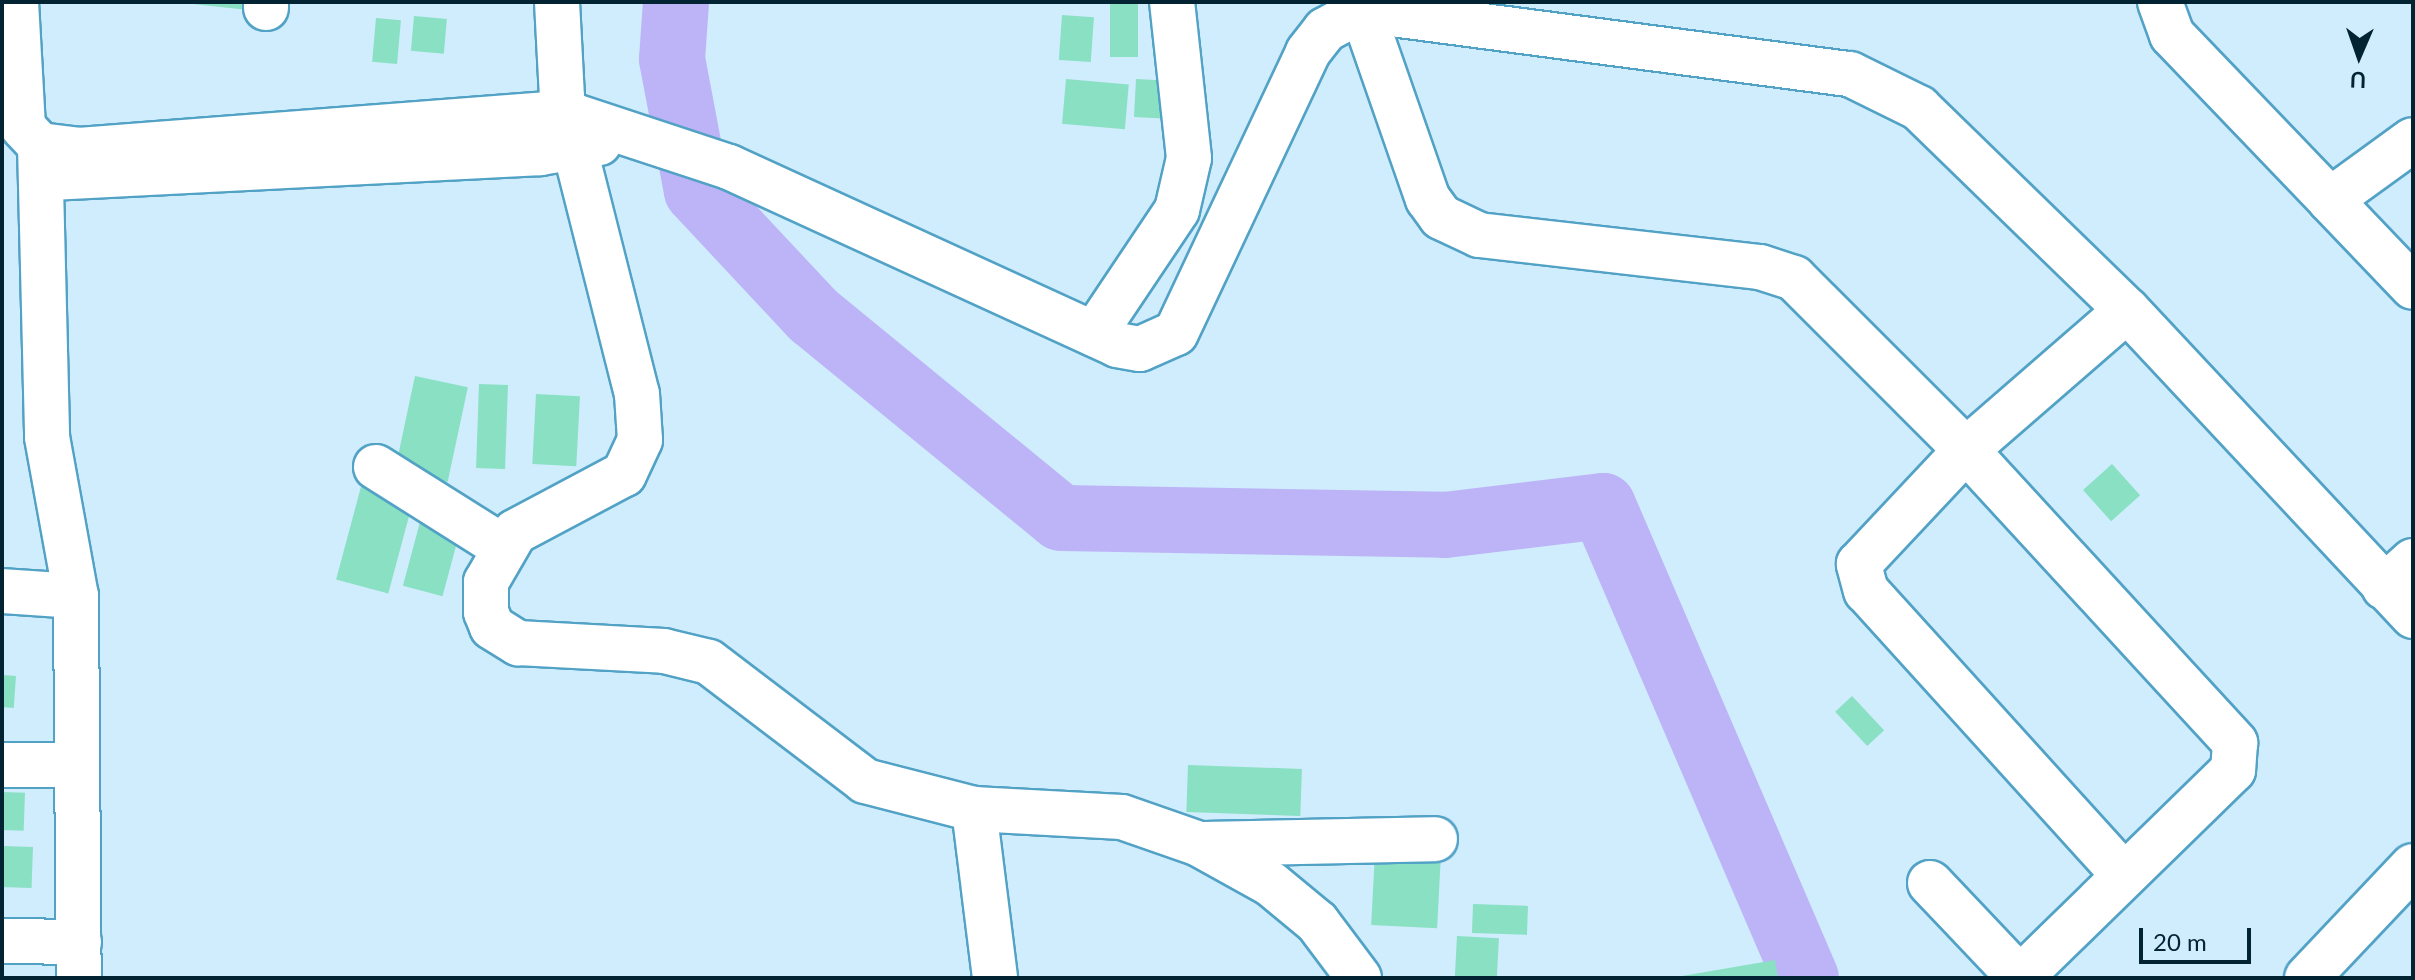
<!DOCTYPE html>
<html>
<head>
<meta charset="utf-8">
<style>
  body { margin:0 }
  #map { position:relative; width:2415px; height:980px; overflow:hidden; background:#cfedfd; font-family:Lato,sans-serif }
  div>[style] { position:absolute }
  .river>* { height:66px; margin:-33px; padding:0 33px; transform-origin:33px; border-radius:33px; background:#bdb4f8 }
  .building>* { inset:0; background:#8ae0c3; transform-origin:0 0 }
  .roads { filter:drop-shadow(2px 0 #52a2c6) drop-shadow(-2px 0 #52a2c6) drop-shadow(0 2px #52a2c6) drop-shadow(0 -2px #52a2c6) }
  .minor>* { height:44px; margin:-22px; padding:0 22px; transform-origin:22px; border-radius:22px; background:#fff }
  span { translate:-50% -50%; white-space:nowrap; text-align:center; line-height:1.15; -webkit-text-stroke:6px #cfedfd; paint-order:stroke }
  .frame { position:absolute; inset:0; border:4px solid #012332; pointer-events:none }
  .north { position:absolute; left:2319px; top:16px; width:80px; height:80px; -webkit-text-stroke:6px #cfedfd; paint-order:stroke; rotate:182deg; font-size:22px; font-weight:700; line-height:32px; text-align:center; color:#012332 }
  .north::after { content:''; display:block; margin:auto; width:28px; height:36px; background:#012332; clip-path:polygon(50% 0,100% 100%,50% 72%,0 100%) }
  .scale { position:absolute; left:2139px; top:928px; width:112px; height:36px; box-sizing:border-box; border:4px solid #012332; border-top:0; padding-left:10px; font-size:24px; line-height:28px; white-space:nowrap; color:#012332; -webkit-text-stroke:6px #cfedfd; paint-order:stroke }
</style>
</head>
<body>
<div id="map">
  <div class="river">
    <i style="left:676px;top:2px;width:57px;rotate:94deg"></i>
    <i style="left:672px;top:59px;width:134px;rotate:79.3deg"></i>
    <i style="left:697px;top:191px;width:170px;rotate:46.9deg"></i>
    <i style="left:813px;top:315px;width:320px;rotate:39.3deg"></i>
    <i style="left:1061px;top:518px;width:384px;rotate:1deg"></i>
    <i style="left:1445px;top:525px;width:159px;rotate:-6.9deg"></i>
    <i style="left:1603px;top:506px;width:514px;rotate:66.73deg"></i>
  </div>
  <div class="building">
    <i style="clip-path:polygon(175px 2px,249px 2px,248px 10px)"></i>
    <i style="left:1110px;top:2px;width:28px;height:55px"></i>
    <i style="left:1062px;top:15px;width:32px;height:45px;rotate:4deg"></i>
    <i style="left:414px;top:16px;width:33px;height:35px;rotate:5deg"></i>
    <i style="left:376px;top:18px;width:25px;height:44px;rotate:5deg"></i>
    <i style="left:1066px;top:79px;width:63px;height:45px;rotate:5deg"></i>
    <i style="left:1136px;top:79px;width:34px;height:38px;rotate:3deg"></i>
    <i style="left:415px;top:376px;width:54px;height:97px;rotate:12deg"></i>
    <i style="left:479px;top:384px;width:29px;height:84px;rotate:2deg"></i>
    <i style="left:536px;top:394px;width:44px;height:70px;rotate:3deg"></i>
    <i style="left:2112px;top:464px;width:42px;height:39px;rotate:48deg"></i>
    <i style="left:362px;top:483px;width:54px;height:100px;rotate:15deg"></i>
    <i style="left:420px;top:522px;width:41px;height:66px;rotate:15deg"></i>
    <i style="left:2px;top:675px;width:14px;height:32px;rotate:4deg"></i>
    <i style="left:1852px;top:696px;width:47px;height:23px;rotate:47deg"></i>
    <i style="left:1188px;top:765px;width:114px;height:47px;rotate:2deg"></i>
    <i style="left:2px;top:792px;width:23px;height:38px;rotate:2deg"></i>
    <i style="left:2px;top:846px;width:31px;height:41px;rotate:2deg"></i>
    <i style="left:1375px;top:852px;width:66px;height:73px;rotate:3deg"></i>
    <i style="left:1473px;top:904px;width:55px;height:29px;rotate:2deg"></i>
    <i style="left:1457px;top:936px;width:42px;height:42px;rotate:3deg"></i>
    <i style="clip-path:polygon(1775px 960px,1778px 978px,1682px 978px,1682px 976px)"></i>
  </div>
  <div class="roads">
    <div class="minor">
      <i style="left:16px;top:2px;width:125px;rotate:86.8deg"></i>
      <i style="left:23px;top:127px;width:25px;rotate:47deg"></i>
      <i style="left:40px;top:145px;width:39px;rotate:7deg"></i>
      <i style="left:79px;top:150px;width:487px;rotate:-4.4deg"></i>
      <i style="left:565px;top:113px;width:173px;rotate:18.2deg"></i>
      <i style="left:729px;top:167px;width:427px;rotate:24.6deg"></i>
      <i style="left:1117px;top:345px;width:23px;rotate:10deg"></i>
      <i style="left:1140px;top:349px;width:39px;rotate:-24deg"></i>
      <i style="left:1176px;top:333px;width:310px;rotate:-64.8deg"></i>
      <i style="left:1308px;top:52px;width:28px;rotate:-52deg"></i>
      <i style="left:1325px;top:30px;width:42px;rotate:-28.4deg"></i>
      <i style="left:1362px;top:10px;width:492px;rotate:7.5deg"></i>
      <i style="left:1850px;top:74px;width:77px;rotate:26.2deg"></i>
      <i style="left:1919px;top:108px;width:290px;rotate:44.2deg"></i>
      <i style="left:2127px;top:310px;width:419px;rotate:46.9deg"></i>
      <i style="left:266px;top:2px;width:6px;rotate:90deg"></i>
      <i style="left:557px;top:2px;width:96px;rotate:87deg"></i>
      <i style="left:562px;top:98px;width:305px;rotate:75.8deg"></i>
      <i style="left:637px;top:394px;width:46px;rotate:86.3deg"></i>
      <i style="left:640px;top:440px;width:38px;rotate:115deg"></i>
      <i style="left:624px;top:474px;width:123px;rotate:152deg"></i>
      <i style="left:515px;top:532px;width:58px;rotate:120.1deg"></i>
      <i style="left:486px;top:582px;width:30px;rotate:90deg"></i>
      <i style="left:486px;top:612px;width:16px;rotate:68deg"></i>
      <i style="left:492px;top:627px;width:31px;rotate:32deg"></i>
      <i style="left:518px;top:643px;width:146px;rotate:3.1deg"></i>
      <i style="left:664px;top:651px;width:46px;rotate:13.7deg"></i>
      <i style="left:709px;top:662px;width:196px;rotate:37.3deg"></i>
      <i style="left:865px;top:781px;width:113px;rotate:14.4deg"></i>
      <i style="left:974px;top:809px;width:170px;rotate:82.9deg"></i>
      <i style="left:2160px;top:2px;width:35px;rotate:70deg"></i>
      <i style="left:2172px;top:35px;width:228px;rotate:46.2deg"></i>
      <i style="left:2330px;top:200px;width:102px;rotate:-35.9deg"></i>
      <i style="left:1362px;top:10px;width:200px;rotate:70.8deg"></i>
      <i style="left:1428px;top:199px;width:22px;rotate:54deg"></i>
      <i style="left:1441px;top:217px;width:42px;rotate:25.3deg"></i>
      <i style="left:1479px;top:235px;width:283px;rotate:6.5deg"></i>
      <i style="left:1760px;top:267px;width:36px;rotate:18deg"></i>
      <i style="left:1794px;top:278px;width:243px;rotate:45deg"></i>
      <i style="left:1966px;top:450px;width:398px;rotate:47.4deg"></i>
      <i style="left:2235px;top:743px;width:27px;rotate:94deg"></i>
      <i style="left:2233px;top:770px;width:298px;rotate:135.7deg"></i>
      <i style="left:40px;top:145px;width:292px;rotate:88.6deg"></i>
      <i style="left:47px;top:437px;width:162px;rotate:79.7deg"></i>
      <i style="left:76px;top:596px;width:382px;rotate:89.6deg"></i>
      <i style="left:50px;top:178px;width:491px;rotate:-2.9deg"></i>
      <i style="left:540px;top:153px;width:60px;rotate:-9.6deg"></i>
      <i style="left:2330px;top:200px;width:120px;rotate:46.3deg"></i>
      <i style="left:1094px;top:334px;width:149px;rotate:-56.2deg"></i>
      <i style="left:1177px;top:210px;width:53px;rotate:-77deg"></i>
      <i style="left:1189px;top:158px;width:157px;rotate:-96.2deg"></i>
      <i style="left:376px;top:467px;width:150px;rotate:32.2deg"></i>
      <i style="left:2384px;top:587px;width:39px;rotate:-42deg"></i>
      <i style="left:2px;top:591px;width:74px;rotate:3.9deg"></i>
      <i style="left:2px;top:765px;width:73px"></i>
      <i style="left:974px;top:809px;width:148px;rotate:3.1deg"></i>
      <i style="left:1122px;top:817px;width:82px;rotate:19.3deg"></i>
      <i style="left:1199px;top:844px;width:82px;rotate:29.1deg"></i>
      <i style="left:1271px;top:884px;width:60px;rotate:39.6deg"></i>
      <i style="left:1317px;top:922px;width:70px;rotate:53.1deg"></i>
      <i style="left:1202px;top:844px;width:233px;rotate:-1.2deg"></i>
      <i style="left:2123px;top:874px;width:382px;rotate:-132.2deg"></i>
      <i style="left:1866px;top:591px;width:28px;rotate:-105deg"></i>
      <i style="left:1859px;top:564px;width:156px;rotate:-46.8deg"></i>
      <i style="left:1966px;top:450px;width:213px;rotate:-41deg"></i>
      <i style="left:1930px;top:883px;width:131px;rotate:46.5deg"></i>
      <i style="left:2px;top:941px;width:77px;rotate:0.7deg"></i>
      <i style="left:2307px;top:978px;width:154px;rotate:-46.6deg"></i>
    </div>
  </div>
  <div class="frame"></div>
  <div class="north">U</div>
  <div class="scale">20 m</div>
</div>
</body>
</html>
